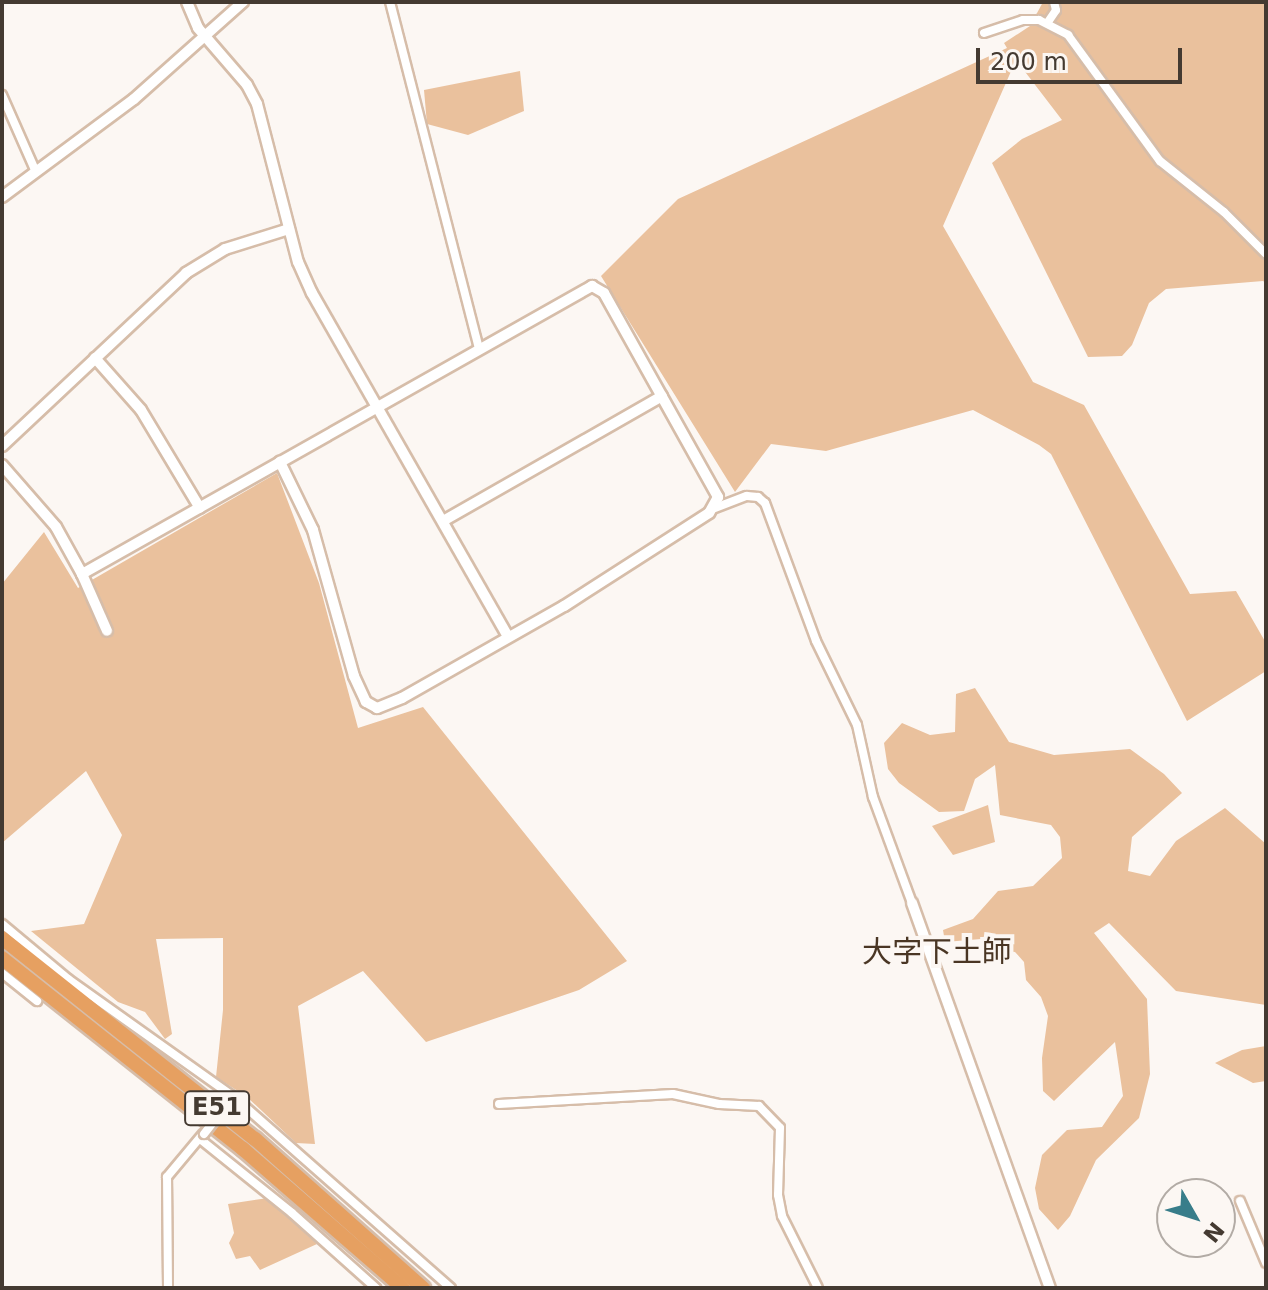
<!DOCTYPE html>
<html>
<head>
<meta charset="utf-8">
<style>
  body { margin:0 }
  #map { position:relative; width:1268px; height:1290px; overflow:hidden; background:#fcf7f3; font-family:"DejaVu Sans","Noto Sans JP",sans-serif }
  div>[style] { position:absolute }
  .green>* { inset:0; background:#eac19d }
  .roads { filter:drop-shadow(2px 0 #d6bda9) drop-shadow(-2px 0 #d6bda9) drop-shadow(0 2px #d6bda9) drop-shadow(0 -2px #d6bda9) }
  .minor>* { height:8px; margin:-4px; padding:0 4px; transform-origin:4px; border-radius:4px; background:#fff }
  .tertiary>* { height:10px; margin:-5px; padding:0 5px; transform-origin:5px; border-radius:5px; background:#fff }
  .motorway>* { height:14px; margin:-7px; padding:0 7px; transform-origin:7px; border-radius:7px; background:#e6a061 }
  .bridges { filter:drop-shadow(2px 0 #d6bda9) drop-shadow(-2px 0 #d6bda9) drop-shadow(0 2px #d6bda9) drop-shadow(0 -2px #d6bda9) }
  .minor-bridge>* { height:8px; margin:-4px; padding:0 4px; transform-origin:4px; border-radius:4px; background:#fff }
  span { translate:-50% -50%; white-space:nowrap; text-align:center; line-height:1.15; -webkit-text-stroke:8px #fcf7f3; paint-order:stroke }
  .shield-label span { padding:2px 6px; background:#fcf7f3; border:2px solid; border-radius:6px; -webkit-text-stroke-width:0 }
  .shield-label { font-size:24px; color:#443a31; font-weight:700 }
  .quarter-label { font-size:30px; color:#4a3624 }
  .frame { position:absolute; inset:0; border:4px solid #443a31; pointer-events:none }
  .north { position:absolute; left:1156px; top:1178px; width:80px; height:80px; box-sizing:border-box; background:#fcf7f3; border:2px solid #b2aba5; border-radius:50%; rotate:129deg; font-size:22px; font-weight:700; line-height:32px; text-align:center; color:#443a31 }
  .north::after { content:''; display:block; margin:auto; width:28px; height:36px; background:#387d8a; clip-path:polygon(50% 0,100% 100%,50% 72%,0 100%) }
  .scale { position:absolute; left:976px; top:48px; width:206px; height:36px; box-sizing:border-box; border:4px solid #443a31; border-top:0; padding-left:10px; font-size:24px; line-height:28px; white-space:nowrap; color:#443a31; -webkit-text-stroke:6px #fcf7f3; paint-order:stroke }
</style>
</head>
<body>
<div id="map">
  <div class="green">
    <i style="clip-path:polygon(1043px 2px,1266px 2px,1266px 283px,1263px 281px,1166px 289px,1149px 303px,1132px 345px,1122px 356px,1088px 357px,992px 163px,1022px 139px,1062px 120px,1016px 60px,943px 226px,1033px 382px,1084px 405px,1190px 594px,1236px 591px,1266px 643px,1266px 671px,1187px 721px,1051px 454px,1039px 445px,973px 410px,826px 451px,771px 444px,735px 492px,601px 276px,678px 199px,1007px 48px,1004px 43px,1030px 26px)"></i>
    <i style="clip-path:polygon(520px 71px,524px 111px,468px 135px,427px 124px,424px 90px)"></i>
    <i style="clip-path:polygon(277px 473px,319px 583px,358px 728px,423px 707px,627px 961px,579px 990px,426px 1042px,363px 971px,298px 1006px,315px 1144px,296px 1143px,247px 1097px,216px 1077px,223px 1010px,223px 938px,156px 939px,172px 1034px,165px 1039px,145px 1012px,118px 1002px,31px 931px,84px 924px,122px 835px,86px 771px,2px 843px,2px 584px,44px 532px,78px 588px)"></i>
    <i style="clip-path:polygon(975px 688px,1009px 742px,1054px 755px,1130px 749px,1164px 774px,1182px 793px,1132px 837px,1128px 871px,1150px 876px,1176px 841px,1225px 808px,1266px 844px,1266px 1005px,1176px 991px,1109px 923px,1094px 933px,1147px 999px,1150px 1074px,1139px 1118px,1096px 1160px,1070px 1216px,1058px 1230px,1039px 1209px,1035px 1188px,1042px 1155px,1067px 1130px,1102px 1127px,1123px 1096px,1115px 1042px,1054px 1101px,1043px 1091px,1042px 1058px,1048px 1016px,1041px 997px,1026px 980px,1024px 962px,1015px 952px,990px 949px,981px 939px,945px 942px,943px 930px,973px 919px,998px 891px,1033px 886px,1062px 858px,1060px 837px,1051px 825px,1000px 815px,995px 765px,975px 779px,964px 811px,939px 812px,899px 783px,888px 769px,884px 743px,902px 723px,930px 735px,955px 732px,956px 694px)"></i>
    <i style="clip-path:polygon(988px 805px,995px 842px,953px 855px,932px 826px)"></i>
    <i style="clip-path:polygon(1266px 1046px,1266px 1081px,1253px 1083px,1215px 1063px,1242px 1050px)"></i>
    <i style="clip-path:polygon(268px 1198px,317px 1244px,260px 1270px,250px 1256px,236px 1259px,229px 1243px,234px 1233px,228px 1204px)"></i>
  </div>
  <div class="roads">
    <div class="minor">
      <i style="left:390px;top:2px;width:358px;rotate:75.6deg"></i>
      <i style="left:1048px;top:22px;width:14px;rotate:-56deg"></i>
      <i style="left:1056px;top:10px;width:8px;rotate:-104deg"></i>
      <i style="left:984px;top:33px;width:41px;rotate:-18.4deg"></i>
      <i style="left:1023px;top:20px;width:16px"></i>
      <i style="left:1039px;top:20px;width:33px;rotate:27deg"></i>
      <i style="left:1068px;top:35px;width:156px;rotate:53.9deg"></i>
      <i style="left:1160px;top:161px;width:82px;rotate:38.6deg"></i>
      <i style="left:1224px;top:212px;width:59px;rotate:45deg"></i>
      <i style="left:2px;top:95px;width:84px;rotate:66.2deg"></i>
      <i style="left:715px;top:508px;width:34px;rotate:-21deg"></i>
      <i style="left:747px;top:496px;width:11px;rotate:5deg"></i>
      <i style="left:758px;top:497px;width:9px;rotate:41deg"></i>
      <i style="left:765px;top:503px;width:147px;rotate:69.7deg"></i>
      <i style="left:816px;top:641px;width:93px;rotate:64deg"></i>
      <i style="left:857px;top:725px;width:74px;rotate:77.5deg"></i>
      <i style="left:873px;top:797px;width:113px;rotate:69.8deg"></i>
      <i style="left:2px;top:924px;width:86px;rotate:39.8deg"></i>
      <i style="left:68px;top:979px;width:204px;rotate:35.4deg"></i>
      <i style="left:234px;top:1097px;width:289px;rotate:41.4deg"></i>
      <i style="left:2px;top:973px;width:45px;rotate:38.7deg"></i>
      <i style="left:499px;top:1104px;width:174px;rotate:-3.3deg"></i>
      <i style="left:673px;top:1094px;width:47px;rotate:12.3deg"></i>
      <i style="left:719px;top:1104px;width:40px;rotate:2.9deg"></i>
      <i style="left:759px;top:1106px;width:30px;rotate:46deg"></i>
      <i style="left:780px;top:1128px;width:67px;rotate:91.7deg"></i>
      <i style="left:778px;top:1195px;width:21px;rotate:79deg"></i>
      <i style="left:782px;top:1216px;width:80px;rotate:63.4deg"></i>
      <i style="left:200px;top:1139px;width:118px;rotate:38.8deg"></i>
      <i style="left:292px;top:1213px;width:113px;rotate:41.8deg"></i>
      <i style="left:1240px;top:1201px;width:67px;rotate:67.2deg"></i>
      <i style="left:168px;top:1288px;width:111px;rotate:-90.5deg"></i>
      <i style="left:167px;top:1177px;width:56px;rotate:-50.1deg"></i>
    </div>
    <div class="tertiary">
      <i style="left:187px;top:2px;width:28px;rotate:67deg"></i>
      <i style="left:198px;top:28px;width:75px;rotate:49.3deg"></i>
      <i style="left:247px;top:85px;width:21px;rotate:62deg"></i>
      <i style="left:257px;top:104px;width:163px;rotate:75.5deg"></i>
      <i style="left:298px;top:262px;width:34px;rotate:66deg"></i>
      <i style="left:312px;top:293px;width:396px;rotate:60.3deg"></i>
      <i style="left:2px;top:197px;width:164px;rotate:-36.6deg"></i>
      <i style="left:134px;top:99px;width:146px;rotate:-41.7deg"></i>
      <i style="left:95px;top:358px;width:69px;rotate:48.5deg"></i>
      <i style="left:141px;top:410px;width:114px;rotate:59deg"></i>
      <i style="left:2px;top:446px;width:253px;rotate:-43.2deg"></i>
      <i style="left:186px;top:273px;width:46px;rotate:-31.6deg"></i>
      <i style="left:225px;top:249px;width:67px;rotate:-17.4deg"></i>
      <i style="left:2px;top:465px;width:82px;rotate:48.9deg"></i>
      <i style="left:56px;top:527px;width:54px;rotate:61deg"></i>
      <i style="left:82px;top:574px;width:62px;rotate:66.3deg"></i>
      <i style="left:443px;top:521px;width:252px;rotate:-29.7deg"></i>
      <i style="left:82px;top:574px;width:586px;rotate:-29.45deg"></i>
      <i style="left:592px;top:286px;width:14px;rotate:30deg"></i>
      <i style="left:604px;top:293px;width:234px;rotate:60.8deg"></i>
      <i style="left:718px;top:497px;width:18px;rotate:119deg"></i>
      <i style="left:709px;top:513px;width:172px;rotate:147.3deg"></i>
      <i style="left:564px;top:606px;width:186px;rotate:150.4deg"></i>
      <i style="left:402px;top:698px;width:27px;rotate:158deg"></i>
      <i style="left:377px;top:708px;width:13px;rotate:-151deg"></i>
      <i style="left:366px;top:702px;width:29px;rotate:-115deg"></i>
      <i style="left:354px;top:676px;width:152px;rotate:-105.7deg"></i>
      <i style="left:313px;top:530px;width:76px;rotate:-115.9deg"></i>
      <i style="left:912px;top:903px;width:409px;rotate:70.3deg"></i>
    </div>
    <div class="motorway">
      <i style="left:2px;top:938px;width:323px;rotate:38.5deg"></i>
      <i style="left:255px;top:1139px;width:225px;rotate:41.6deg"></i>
      <i style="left:2px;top:958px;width:308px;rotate:38.4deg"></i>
      <i style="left:243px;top:1149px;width:212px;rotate:41deg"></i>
    </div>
  </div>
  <div class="bridges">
    <div class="minor-bridge">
      <i style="left:204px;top:1134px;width:41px;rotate:-52deg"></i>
    </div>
  </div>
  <div class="shield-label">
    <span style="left:217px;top:1108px">E51</span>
  </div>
  <div class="quarter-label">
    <span style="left:937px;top:952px">大字下土師</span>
  </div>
  <div class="frame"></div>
  <div class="north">N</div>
  <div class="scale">200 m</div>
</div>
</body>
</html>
